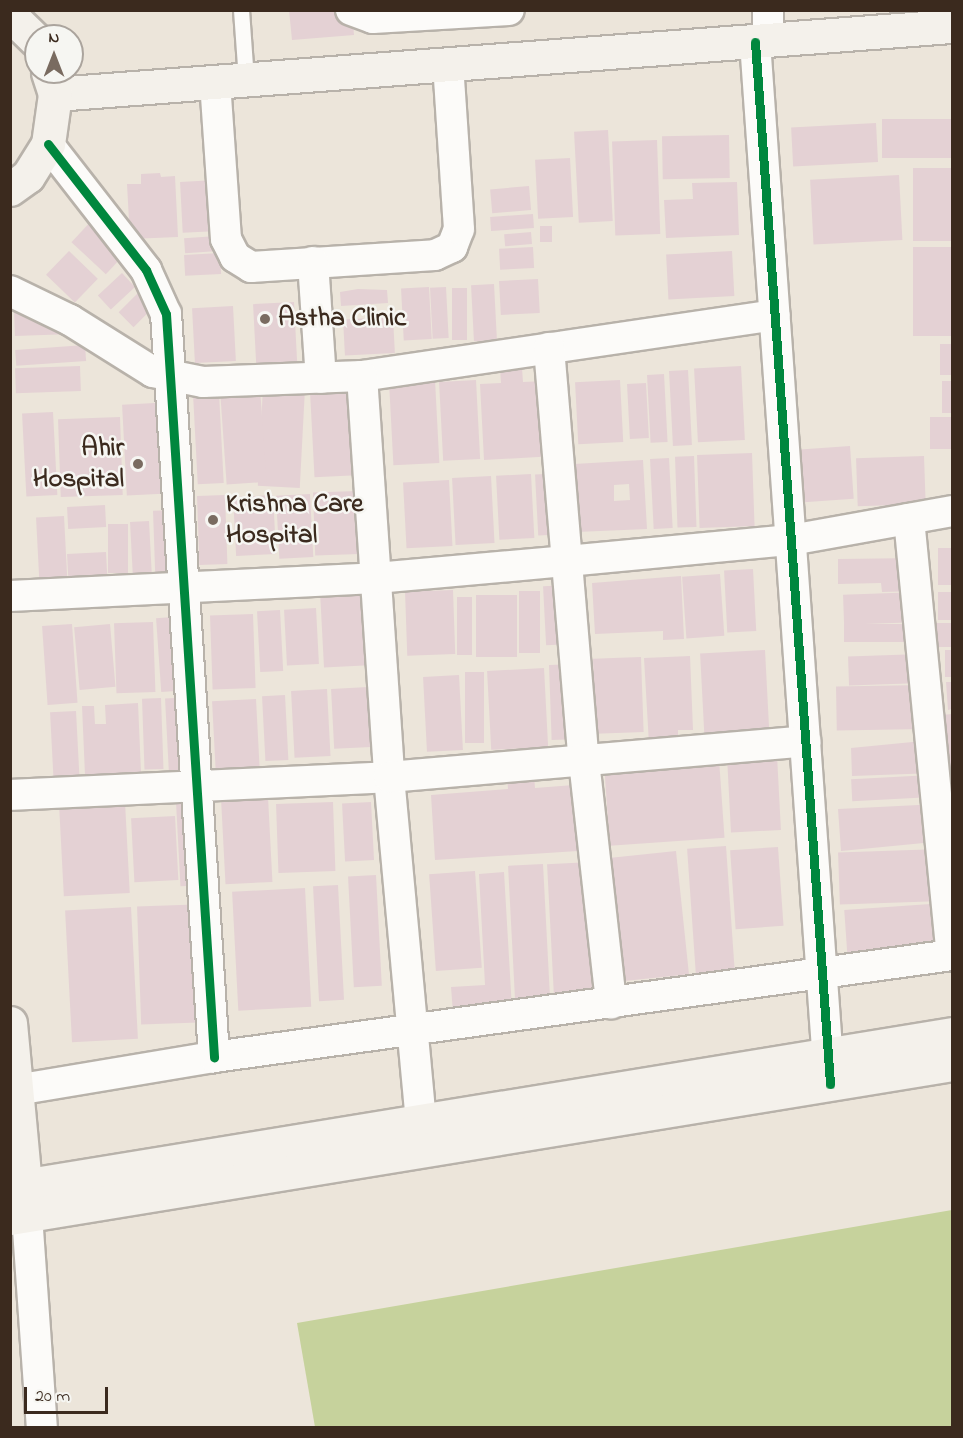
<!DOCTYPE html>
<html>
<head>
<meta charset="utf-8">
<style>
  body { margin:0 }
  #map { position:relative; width:963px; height:1438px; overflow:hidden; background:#ece5da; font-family:"Indie Flower",sans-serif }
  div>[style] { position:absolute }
  .green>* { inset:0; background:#c6d29c }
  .building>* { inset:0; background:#e4d1d4; transform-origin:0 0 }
  .roads { filter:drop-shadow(2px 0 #b8b2aa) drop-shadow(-2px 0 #b8b2aa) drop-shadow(0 2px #b8b2aa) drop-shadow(0 -2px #b8b2aa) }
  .lane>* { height:15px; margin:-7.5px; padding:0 7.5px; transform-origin:7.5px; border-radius:7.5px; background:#fcfbf9 }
  .street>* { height:30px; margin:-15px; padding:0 15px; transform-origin:15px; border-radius:15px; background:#fcfbf9 }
  .secondary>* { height:33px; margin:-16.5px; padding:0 16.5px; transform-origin:16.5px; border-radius:16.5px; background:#f4f1eb }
  .cycleway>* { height:9px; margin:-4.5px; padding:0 4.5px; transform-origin:4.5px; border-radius:4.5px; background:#00873e }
  .dots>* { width:16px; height:16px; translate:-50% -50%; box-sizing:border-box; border:3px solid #f6f6f2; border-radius:50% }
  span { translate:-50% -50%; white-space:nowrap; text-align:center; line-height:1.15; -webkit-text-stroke:5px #f6f6f2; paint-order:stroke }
  .poi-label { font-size:27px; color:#3b2a1e; font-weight:700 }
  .left { translate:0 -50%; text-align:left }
  .right { translate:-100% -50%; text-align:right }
  .frame { position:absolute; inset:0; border:12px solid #3b2a1e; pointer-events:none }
  .north { position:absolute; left:24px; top:24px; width:60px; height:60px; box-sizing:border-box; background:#f6f6f2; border:2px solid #aba49d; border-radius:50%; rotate:0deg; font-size:16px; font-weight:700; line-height:24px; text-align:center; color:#3b2a1e }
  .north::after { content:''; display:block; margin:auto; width:21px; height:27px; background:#796b60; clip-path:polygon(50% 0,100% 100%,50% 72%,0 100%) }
  .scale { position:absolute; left:24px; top:1387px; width:84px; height:27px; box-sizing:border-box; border:3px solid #3b2a1e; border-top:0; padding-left:8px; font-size:18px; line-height:21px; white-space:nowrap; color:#3b2a1e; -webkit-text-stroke:4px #f6f6f2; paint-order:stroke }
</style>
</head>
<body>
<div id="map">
  <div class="green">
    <i style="clip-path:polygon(952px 1210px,952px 1427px,315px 1427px,297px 1323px)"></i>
  </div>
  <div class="building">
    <i style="clip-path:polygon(289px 10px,352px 10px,354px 35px,292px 40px)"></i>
    <i style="left:952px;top:119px;width:39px;height:70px;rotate:90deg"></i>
    <i style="left:876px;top:123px;width:39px;height:85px;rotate:87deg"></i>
    <i style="left:608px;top:130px;width:91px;height:34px;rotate:87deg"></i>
    <i style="left:729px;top:135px;width:43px;height:67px;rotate:89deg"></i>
    <i style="left:657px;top:140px;width:94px;height:45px;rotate:88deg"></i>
    <i style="left:570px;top:158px;width:59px;height:35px;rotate:87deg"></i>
    <i style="left:952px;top:168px;width:73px;height:39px;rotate:90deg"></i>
    <i style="clip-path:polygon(160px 173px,161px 177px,175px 176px,178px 237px,130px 239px,127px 184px,141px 184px,141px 174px)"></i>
    <i style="left:899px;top:175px;width:65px;height:89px;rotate:87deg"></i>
    <i style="left:216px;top:180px;width:51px;height:36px;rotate:87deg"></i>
    <i style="clip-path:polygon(737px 182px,739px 235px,666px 238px,664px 200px,693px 199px,692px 183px)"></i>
    <i style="left:529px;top:186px;width:24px;height:39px;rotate:85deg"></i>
    <i style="left:533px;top:214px;width:14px;height:43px;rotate:86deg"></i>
    <i style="left:94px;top:218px;width:47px;height:33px;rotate:43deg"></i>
    <i style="left:540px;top:226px;width:12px;height:16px"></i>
    <i style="left:531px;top:232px;width:12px;height:27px;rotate:85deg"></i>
    <i style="left:217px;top:236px;width:15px;height:33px;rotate:86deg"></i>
    <i style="left:533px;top:247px;width:21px;height:34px;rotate:87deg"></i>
    <i style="left:952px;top:247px;width:89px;height:39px;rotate:90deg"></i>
    <i style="left:69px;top:251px;width:40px;height:33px;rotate:44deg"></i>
    <i style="left:732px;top:251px;width:45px;height:66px;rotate:87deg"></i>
    <i style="left:220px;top:253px;width:21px;height:36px;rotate:87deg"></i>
    <i style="left:122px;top:273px;width:19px;height:33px;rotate:47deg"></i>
    <i style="left:538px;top:279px;width:34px;height:39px;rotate:87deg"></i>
    <i style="left:494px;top:284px;width:56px;height:23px;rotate:87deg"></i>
    <i style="left:429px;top:287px;width:52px;height:28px;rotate:87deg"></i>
    <i style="left:446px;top:287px;width:51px;height:16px;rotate:87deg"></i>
    <i style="left:452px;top:288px;width:15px;height:52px"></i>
    <i style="left:142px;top:289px;width:21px;height:33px;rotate:45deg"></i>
    <i style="clip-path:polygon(358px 289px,387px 290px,388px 303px,341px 306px,340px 292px)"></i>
    <i style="left:294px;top:302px;width:66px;height:41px;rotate:87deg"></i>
    <i style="left:233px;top:306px;width:55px;height:41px;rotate:87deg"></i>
    <i style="left:71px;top:308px;width:26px;height:57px;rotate:88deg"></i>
    <i style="left:393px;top:317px;width:36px;height:50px;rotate:87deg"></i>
    <i style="left:940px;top:344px;width:12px;height:31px"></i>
    <i style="left:85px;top:345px;width:16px;height:70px;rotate:86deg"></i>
    <i style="left:80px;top:366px;width:25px;height:65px;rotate:88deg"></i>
    <i style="left:741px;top:366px;width:74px;height:47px;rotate:87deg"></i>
    <i style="clip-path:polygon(522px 368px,523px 382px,569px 380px,573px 455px,484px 460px,480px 384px,501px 383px,500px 369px)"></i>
    <i style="left:688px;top:370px;width:75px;height:19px;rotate:87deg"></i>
    <i style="left:664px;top:374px;width:68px;height:17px;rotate:87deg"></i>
    <i style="left:435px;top:380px;width:83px;height:46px;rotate:87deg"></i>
    <i style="left:476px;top:380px;width:79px;height:37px;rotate:87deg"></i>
    <i style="left:620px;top:380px;width:62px;height:45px;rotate:87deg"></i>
    <i style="left:942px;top:381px;width:10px;height:32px"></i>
    <i style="left:646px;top:383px;width:55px;height:19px;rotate:87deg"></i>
    <i style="left:263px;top:387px;width:42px;height:99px;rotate:3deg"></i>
    <i style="left:260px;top:388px;width:94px;height:40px;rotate:86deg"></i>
    <i style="left:357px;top:390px;width:85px;height:47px;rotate:87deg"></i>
    <i style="left:219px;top:393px;width:90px;height:26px;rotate:87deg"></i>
    <i style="left:173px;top:402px;width:91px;height:51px;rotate:87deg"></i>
    <i style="left:53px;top:412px;width:83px;height:31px;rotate:87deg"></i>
    <i style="left:120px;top:417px;width:78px;height:62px;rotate:88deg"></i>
    <i style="left:952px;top:417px;width:32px;height:22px;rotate:90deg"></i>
    <i style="left:850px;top:446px;width:53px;height:57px;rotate:86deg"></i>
    <i style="left:752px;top:453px;width:73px;height:55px;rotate:88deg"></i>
    <i style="left:694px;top:456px;width:71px;height:19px;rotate:88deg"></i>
    <i style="left:924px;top:456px;width:48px;height:68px;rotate:88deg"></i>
    <i style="left:669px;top:458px;width:70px;height:19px;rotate:87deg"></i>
    <i style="clip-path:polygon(evenodd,643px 460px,647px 529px,577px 532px,574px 464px,643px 460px,629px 484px,630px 500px,614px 501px,614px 485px,629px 484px)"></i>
    <i style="left:565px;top:473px;width:61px;height:30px;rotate:87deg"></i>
    <i style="left:531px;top:474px;width:64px;height:35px;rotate:87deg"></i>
    <i style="left:491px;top:476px;width:67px;height:39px;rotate:87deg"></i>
    <i style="left:449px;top:480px;width:66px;height:46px;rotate:87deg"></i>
    <i style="left:357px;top:491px;width:63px;height:44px;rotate:88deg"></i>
    <i style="left:310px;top:494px;width:63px;height:34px;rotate:87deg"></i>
    <i style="left:225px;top:495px;width:69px;height:28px;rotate:88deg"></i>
    <i style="left:273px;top:495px;width:59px;height:40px;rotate:87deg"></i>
    <i style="left:105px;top:505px;width:22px;height:38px;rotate:87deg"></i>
    <i style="left:178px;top:510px;width:63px;height:25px;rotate:88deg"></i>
    <i style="left:64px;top:516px;width:62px;height:28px;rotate:87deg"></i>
    <i style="left:149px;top:521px;width:52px;height:19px;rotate:87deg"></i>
    <i style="left:108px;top:524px;width:20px;height:49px"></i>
    <i style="left:952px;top:548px;width:37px;height:14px;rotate:90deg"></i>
    <i style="left:106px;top:552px;width:33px;height:39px;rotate:87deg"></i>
    <i style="clip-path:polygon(918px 558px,918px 591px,882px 592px,881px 583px,838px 584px,838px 559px)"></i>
    <i style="left:753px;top:569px;width:62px;height:29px;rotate:87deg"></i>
    <i style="left:720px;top:574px;width:62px;height:38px;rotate:86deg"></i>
    <i style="clip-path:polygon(681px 576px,684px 639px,663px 640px,663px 631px,595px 634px,592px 583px)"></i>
    <i style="left:569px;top:585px;width:59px;height:26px;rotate:87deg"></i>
    <i style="left:370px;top:590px;width:75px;height:50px;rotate:87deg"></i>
    <i style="left:453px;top:590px;width:64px;height:48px;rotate:88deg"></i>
    <i style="left:519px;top:591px;width:21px;height:62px"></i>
    <i style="left:920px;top:592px;width:30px;height:77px;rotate:88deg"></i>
    <i style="left:938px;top:592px;width:14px;height:28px"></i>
    <i style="left:476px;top:595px;width:41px;height:62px"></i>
    <i style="left:457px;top:597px;width:15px;height:58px"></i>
    <i style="left:316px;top:608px;width:56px;height:32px;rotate:87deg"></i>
    <i style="left:280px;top:610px;width:61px;height:23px;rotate:87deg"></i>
    <i style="left:253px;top:614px;width:74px;height:43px;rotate:88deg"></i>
    <i style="left:187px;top:616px;width:74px;height:31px;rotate:86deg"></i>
    <i style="left:153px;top:622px;width:70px;height:39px;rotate:88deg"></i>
    <i style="left:952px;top:623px;width:24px;height:16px;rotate:90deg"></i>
    <i style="left:72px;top:624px;width:79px;height:30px;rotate:86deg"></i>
    <i style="left:110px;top:624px;width:63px;height:36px;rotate:85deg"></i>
    <i style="left:921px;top:624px;width:18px;height:77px;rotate:90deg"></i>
    <i style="left:765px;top:650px;width:82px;height:65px;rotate:87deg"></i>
    <i style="left:945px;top:650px;width:7px;height:27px"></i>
    <i style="left:921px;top:654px;width:29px;height:73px;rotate:88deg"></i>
    <i style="clip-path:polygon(690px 656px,693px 730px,678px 730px,678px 743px,649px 744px,644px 658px)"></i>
    <i style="left:641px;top:657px;width:75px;height:48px;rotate:88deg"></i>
    <i style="left:577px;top:664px;width:75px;height:28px;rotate:88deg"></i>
    <i style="left:544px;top:668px;width:79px;height:57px;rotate:87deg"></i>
    <i style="left:465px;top:672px;width:19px;height:71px"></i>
    <i style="left:459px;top:675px;width:75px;height:36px;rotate:87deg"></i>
    <i style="clip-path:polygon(946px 682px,952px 682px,952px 709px,948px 710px)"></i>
    <i style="left:923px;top:685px;width:44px;height:87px;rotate:89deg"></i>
    <i style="left:368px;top:687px;width:60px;height:37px;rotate:87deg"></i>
    <i style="left:327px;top:689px;width:67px;height:36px;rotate:87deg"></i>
    <i style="left:285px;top:695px;width:65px;height:23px;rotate:87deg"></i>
    <i style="left:195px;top:697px;width:77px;height:30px;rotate:87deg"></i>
    <i style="left:161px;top:698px;width:71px;height:19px;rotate:88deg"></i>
    <i style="left:256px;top:699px;width:68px;height:44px;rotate:87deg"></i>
    <i style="clip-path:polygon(138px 703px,141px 772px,85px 775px,82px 706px,94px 706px,95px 724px,106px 724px,105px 705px)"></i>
    <i style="left:76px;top:711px;width:64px;height:26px;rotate:87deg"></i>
    <i style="clip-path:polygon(952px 714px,952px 768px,945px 768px,942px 715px)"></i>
    <i style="clip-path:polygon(933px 740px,935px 773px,852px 776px,851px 748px)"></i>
    <i style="left:777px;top:755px;width:75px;height:50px;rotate:87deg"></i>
    <i style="left:719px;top:759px;width:79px;height:115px;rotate:86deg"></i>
    <i style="clip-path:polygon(534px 774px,535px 788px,574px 785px,578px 851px,435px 860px,431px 795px,508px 789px,507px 776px)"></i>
    <i style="left:931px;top:775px;width:22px;height:80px;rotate:87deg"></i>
    <i style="left:268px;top:797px;width:85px;height:47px;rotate:87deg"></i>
    <i style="left:203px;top:801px;width:84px;height:27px;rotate:87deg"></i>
    <i style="left:125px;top:802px;width:91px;height:66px;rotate:87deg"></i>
    <i style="left:333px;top:802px;width:69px;height:57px;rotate:88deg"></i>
    <i style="left:371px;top:802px;width:58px;height:29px;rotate:87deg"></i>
    <i style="clip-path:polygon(939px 804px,934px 842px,841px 851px,838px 809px)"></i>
    <i style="left:175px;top:816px;width:64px;height:44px;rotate:87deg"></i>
    <i style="left:726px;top:846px;width:127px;height:39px;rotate:86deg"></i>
    <i style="left:778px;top:847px;width:79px;height:48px;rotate:86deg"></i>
    <i style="left:941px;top:849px;width:52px;height:103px;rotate:88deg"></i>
    <i style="left:676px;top:851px;width:124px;height:65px;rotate:84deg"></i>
    <i style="left:591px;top:862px;width:137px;height:44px;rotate:87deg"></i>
    <i style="left:543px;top:864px;width:133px;height:35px;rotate:87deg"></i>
    <i style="left:475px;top:871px;width:97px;height:46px;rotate:86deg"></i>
    <i style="clip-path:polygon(504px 872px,512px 1009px,453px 1013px,451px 987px,485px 985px,479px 874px)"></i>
    <i style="left:376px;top:875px;width:111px;height:28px;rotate:87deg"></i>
    <i style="left:338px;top:885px;width:115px;height:25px;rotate:87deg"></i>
    <i style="left:305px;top:888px;width:119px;height:73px;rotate:87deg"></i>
    <i style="left:945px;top:903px;width:58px;height:101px;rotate:86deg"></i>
    <i style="left:209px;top:904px;width:118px;height:72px;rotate:88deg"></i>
    <i style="left:131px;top:907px;width:132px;height:66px;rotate:87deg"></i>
  </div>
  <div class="roads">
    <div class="lane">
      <i style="left:241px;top:10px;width:70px;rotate:85.9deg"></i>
    </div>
    <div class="street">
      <i style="left:351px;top:10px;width:23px;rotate:20deg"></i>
      <i style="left:373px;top:18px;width:136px;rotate:-3.4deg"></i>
      <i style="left:768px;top:10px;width:31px;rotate:90deg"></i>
      <i style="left:755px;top:42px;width:1038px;rotate:85.91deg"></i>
      <i style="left:215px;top:82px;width:157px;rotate:86deg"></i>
      <i style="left:226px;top:239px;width:20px;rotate:63deg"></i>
      <i style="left:235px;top:257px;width:19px;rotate:32deg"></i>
      <i style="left:251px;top:267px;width:184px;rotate:-3.7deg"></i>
      <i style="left:435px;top:255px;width:19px;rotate:-25deg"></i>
      <i style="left:452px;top:247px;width:19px;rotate:-69deg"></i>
      <i style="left:459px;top:229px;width:164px;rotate:-93.8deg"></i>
      <i style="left:48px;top:144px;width:160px;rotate:52.1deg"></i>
      <i style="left:146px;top:270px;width:48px;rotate:65.6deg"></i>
      <i style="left:166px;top:314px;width:745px;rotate:86.3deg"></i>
      <i style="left:313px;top:262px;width:116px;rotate:86.1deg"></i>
      <i style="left:10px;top:291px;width:67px;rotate:25.8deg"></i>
      <i style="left:70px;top:320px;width:98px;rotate:32.1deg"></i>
      <i style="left:153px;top:372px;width:51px;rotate:11.3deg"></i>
      <i style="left:203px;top:382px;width:159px;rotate:-2.2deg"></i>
      <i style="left:362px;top:376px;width:417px;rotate:-8.4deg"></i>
      <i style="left:549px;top:348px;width:414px;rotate:85.2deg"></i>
      <i style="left:584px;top:761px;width:244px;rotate:83.6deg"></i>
      <i style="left:362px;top:376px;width:402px;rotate:86.1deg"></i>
      <i style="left:389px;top:777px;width:345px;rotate:84.7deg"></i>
      <i style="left:909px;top:519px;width:438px;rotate:84.4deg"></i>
      <i style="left:10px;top:596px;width:366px;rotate:-2.8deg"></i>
      <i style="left:376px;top:578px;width:192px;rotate:-5.1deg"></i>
      <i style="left:567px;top:561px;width:225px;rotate:-5.4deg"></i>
      <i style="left:791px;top:540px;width:164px;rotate:-10.2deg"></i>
      <i style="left:10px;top:795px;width:379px;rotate:-2.7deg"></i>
      <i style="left:389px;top:777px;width:418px;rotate:-4.9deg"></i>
      <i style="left:10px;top:1091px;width:207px;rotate:-9.5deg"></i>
      <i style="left:214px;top:1057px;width:745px;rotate:-7.87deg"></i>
      <i style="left:27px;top:1215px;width:214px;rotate:86deg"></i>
    </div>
    <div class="secondary">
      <i style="left:10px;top:15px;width:36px;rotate:44deg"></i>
      <i style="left:55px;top:94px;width:900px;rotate:-4.34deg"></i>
      <i style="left:10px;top:189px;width:22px;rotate:-36deg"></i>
      <i style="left:28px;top:176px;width:38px;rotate:-58deg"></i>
      <i style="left:48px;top:144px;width:50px;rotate:-82deg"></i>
      <i style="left:55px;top:94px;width:23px;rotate:-108deg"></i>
      <i style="left:10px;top:1023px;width:184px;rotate:84.7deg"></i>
      <i style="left:10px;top:1188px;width:955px;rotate:-9.28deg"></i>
      <i style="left:10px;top:1218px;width:955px;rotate:-9.28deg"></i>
    </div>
  </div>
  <div class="cycleway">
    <i style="left:755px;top:42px;width:1045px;rotate:85.88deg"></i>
    <i style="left:48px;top:144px;width:160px;rotate:52.1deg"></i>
    <i style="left:146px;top:270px;width:48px;rotate:65.6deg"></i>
    <i style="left:166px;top:314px;width:745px;rotate:86.3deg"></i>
  </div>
  <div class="dots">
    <i style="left:265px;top:319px;background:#796b60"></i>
    <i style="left:138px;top:464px;background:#796b60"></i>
    <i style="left:213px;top:520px;background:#796b60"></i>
  </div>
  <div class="poi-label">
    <span class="left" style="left:278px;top:319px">Astha Clinic</span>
    <span class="right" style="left:124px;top:464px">Ahir<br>Hospital</span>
    <span class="left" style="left:226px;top:520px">Krishna Care<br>Hospital</span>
  </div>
  <div class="frame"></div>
  <div class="north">N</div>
  <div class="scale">20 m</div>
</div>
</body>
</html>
